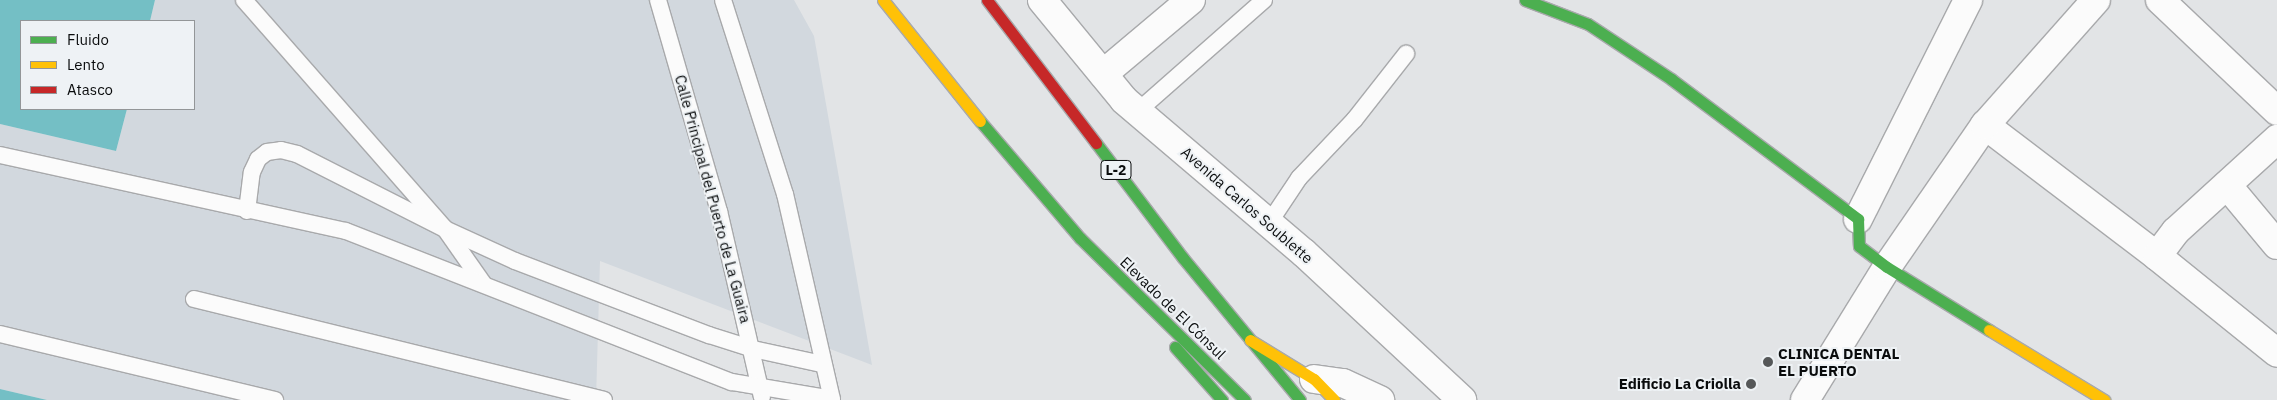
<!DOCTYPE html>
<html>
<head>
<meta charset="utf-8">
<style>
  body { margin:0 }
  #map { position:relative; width:2277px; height:400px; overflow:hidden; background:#e2e4e6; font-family:"IBM Plex Sans",sans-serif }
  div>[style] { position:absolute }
  .built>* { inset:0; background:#d2d8de }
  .water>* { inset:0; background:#74bfc5 }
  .roads { filter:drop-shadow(1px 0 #a8a9ab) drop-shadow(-1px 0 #a8a9ab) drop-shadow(0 1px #a8a9ab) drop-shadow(0 -1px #a8a9ab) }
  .lane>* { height:16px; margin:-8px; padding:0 8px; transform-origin:8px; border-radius:8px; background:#fbfbfb }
  .street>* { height:28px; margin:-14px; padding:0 14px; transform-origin:14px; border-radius:14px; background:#fbfbfb }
  .fast>* { height:11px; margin:-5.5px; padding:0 5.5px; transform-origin:5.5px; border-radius:5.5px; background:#4caf50 }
  .slow>* { height:11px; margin:-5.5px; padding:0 5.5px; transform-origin:5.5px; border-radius:5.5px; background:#ffc107 }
  .jam>* { height:11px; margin:-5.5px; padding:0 5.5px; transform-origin:5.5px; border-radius:5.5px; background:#c62828 }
  .dots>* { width:14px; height:14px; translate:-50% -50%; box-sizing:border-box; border:2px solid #eef2f5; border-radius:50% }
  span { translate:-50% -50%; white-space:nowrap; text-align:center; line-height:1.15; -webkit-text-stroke:4px #eef2f5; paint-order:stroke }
  .shield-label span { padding:1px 4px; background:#eef2f5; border:1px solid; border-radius:4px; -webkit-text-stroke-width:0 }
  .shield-label { font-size:14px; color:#0a0c0d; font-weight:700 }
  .street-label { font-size:15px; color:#0a0c0d }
  .poi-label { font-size:15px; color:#0a0c0d; font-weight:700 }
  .left { translate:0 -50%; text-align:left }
  .right { translate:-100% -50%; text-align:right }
  .legend { position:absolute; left:20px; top:20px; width:175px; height:90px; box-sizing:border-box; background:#eef2f5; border:1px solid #939698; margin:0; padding:6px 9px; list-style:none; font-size:15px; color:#0a0c0d }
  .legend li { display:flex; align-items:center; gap:10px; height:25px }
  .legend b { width:25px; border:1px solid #939698 }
</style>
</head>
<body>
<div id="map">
  <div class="built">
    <i style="clip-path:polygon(155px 0,794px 0,814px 36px,872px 365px,600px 261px,596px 400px,47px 400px,0 389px,0 124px,116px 151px,127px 109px,194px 109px,194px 21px,150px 21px)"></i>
  </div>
  <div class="water">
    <i style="clip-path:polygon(0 0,155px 0,150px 21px,21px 21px,21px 109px,127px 109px,116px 151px,0 124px)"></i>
    <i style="clip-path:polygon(0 389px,47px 400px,0 400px)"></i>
  </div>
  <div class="roads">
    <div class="lane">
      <i style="left:244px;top:0;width:305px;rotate:48.7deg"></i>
      <i style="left:445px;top:229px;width:66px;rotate:54.9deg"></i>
      <i style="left:658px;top:0;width:220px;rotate:73.9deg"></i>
      <i style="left:719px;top:211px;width:191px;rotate:77deg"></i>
      <i style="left:723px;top:0;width:204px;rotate:72.3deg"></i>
      <i style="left:785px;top:194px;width:211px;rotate:77.1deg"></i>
      <i style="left:1138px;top:111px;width:168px;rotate:-41.4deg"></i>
      <i style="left:0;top:155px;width:354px;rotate:12.4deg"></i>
      <i style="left:346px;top:231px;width:414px;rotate:21.4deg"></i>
      <i style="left:732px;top:382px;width:101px;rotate:9.6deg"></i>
      <i style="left:247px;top:211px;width:39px;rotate:-83deg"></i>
      <i style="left:252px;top:172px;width:14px;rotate:-65deg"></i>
      <i style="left:258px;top:159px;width:11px;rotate:-38deg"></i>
      <i style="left:267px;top:152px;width:14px;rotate:-8deg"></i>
      <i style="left:281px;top:150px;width:16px;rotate:14deg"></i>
      <i style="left:297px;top:154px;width:166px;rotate:26.9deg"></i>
      <i style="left:445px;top:229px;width:77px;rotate:24.6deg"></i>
      <i style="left:515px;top:261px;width:208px;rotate:20.9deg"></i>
      <i style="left:709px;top:335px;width:46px;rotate:17.7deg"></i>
      <i style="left:753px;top:349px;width:71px;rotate:12.3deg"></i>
      <i style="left:1269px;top:223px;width:54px;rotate:-56.3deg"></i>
      <i style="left:1299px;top:178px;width:81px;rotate:-46.5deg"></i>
      <i style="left:1355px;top:119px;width:83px;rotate:-51.9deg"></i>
      <i style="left:194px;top:299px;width:422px;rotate:13.8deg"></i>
      <i style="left:0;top:334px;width:283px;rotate:13.5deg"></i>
    </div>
    <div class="street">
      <i style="left:1042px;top:0;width:129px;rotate:50.6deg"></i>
      <i style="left:1124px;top:100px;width:236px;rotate:40.4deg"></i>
      <i style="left:1304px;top:253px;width:216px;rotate:42.9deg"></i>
      <i style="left:2160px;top:0;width:161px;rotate:43.5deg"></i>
      <i style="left:1103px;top:74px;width:115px;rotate:-40.1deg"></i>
      <i style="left:1985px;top:125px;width:216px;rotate:37.3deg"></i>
      <i style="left:2157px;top:256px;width:154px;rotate:38.9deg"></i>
      <i style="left:2227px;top:185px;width:78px;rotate:50.2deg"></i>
      <i style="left:1858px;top:219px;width:245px;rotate:-63.3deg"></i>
      <i style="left:2157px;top:256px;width:31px;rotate:-53deg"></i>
      <i style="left:2176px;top:231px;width:137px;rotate:-42.3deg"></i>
      <i style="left:1314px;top:379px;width:29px;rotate:8deg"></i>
      <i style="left:1343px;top:383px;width:41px;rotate:24.7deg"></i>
      <i style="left:1805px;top:400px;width:156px;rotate:-58.3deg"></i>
      <i style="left:1887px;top:267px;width:173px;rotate:-55.4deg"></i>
      <i style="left:1985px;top:125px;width:167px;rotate:-48.4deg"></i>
    </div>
    <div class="fast">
      <i style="left:1525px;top:0;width:67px;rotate:20.9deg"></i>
      <i style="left:1588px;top:24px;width:100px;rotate:33.5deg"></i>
      <i style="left:1671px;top:79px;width:234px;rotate:36.8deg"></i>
      <i style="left:1858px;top:219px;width:27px;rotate:88deg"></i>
      <i style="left:1859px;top:246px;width:35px;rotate:37deg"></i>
      <i style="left:1887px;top:267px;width:120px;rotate:31.7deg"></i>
      <i style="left:980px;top:121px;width:154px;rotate:49.5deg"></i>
      <i style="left:1080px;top:238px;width:231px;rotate:44.5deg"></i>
      <i style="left:1096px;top:143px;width:144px;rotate:52.9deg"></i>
      <i style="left:1183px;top:258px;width:184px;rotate:50.5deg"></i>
      <i style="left:1175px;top:347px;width:71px;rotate:48.4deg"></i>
    </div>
    <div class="slow">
      <i style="left:883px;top:0;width:155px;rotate:51.3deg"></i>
      <i style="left:1989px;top:330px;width:135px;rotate:31.3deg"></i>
      <i style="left:1250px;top:340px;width:75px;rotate:31.4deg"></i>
      <i style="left:1314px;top:379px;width:29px;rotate:46deg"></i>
    </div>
    <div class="jam">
      <i style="left:987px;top:0;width:180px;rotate:52.7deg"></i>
    </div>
  </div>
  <div class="dots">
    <i style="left:1768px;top:362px;background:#565859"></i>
    <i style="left:1751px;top:384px;background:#565859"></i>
  </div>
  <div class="shield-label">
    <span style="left:1116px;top:170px">L-2</span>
  </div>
  <div class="street-label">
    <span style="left:713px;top:199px;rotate:75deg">Calle Principal del Puerto de La Guaira</span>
    <span style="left:1247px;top:205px;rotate:41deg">Avenida Carlos Soublette</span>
    <span style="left:1173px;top:308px;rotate:44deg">Elevado de El Cónsul</span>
  </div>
  <div class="poi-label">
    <span class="left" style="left:1778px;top:362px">CLINICA DENTAL<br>EL PUERTO</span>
    <span class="right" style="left:1741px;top:384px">Edificio La Criolla</span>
  </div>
  <ul class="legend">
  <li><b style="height:6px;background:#4caf50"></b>Fluido</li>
  <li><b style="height:6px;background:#ffc107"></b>Lento</li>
  <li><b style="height:6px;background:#c62828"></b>Atasco</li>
  </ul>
</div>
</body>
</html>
